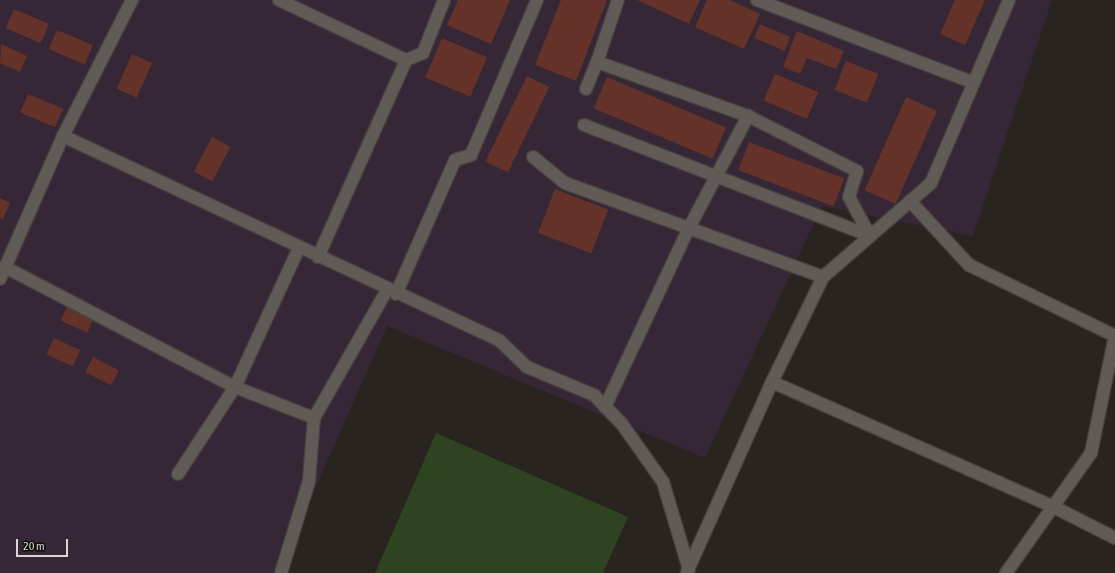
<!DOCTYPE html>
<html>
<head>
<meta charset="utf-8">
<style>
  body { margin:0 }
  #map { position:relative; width:1115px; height:573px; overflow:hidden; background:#292420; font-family:"Asap Condensed",sans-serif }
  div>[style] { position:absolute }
  .commercial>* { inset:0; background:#352735 }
  .green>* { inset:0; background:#2e431f }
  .building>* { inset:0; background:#643228; transform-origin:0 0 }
  .roads { filter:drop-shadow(1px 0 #46413e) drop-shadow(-1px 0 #46413e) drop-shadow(0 1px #46413e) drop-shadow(0 -1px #46413e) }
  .minor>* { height:12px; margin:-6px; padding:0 6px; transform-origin:6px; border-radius:6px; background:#605b56 }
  span { translate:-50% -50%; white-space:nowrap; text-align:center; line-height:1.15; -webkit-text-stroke:4px #100e0c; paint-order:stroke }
  .scale { position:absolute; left:16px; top:539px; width:52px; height:18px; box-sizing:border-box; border:2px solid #d9d5d3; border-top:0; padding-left:5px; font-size:12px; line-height:14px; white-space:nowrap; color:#d9d5d3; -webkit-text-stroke:3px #100e0c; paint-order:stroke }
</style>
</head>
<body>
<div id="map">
  <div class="commercial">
    <i style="clip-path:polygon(0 0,1052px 0,973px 236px,822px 206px,705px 458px,387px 326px,278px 573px,0 573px)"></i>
  </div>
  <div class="green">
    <i style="clip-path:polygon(436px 433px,628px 517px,603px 573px,375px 573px)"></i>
  </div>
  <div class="building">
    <i style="clip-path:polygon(458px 0,510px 0,491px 44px,447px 25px)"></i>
    <i style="clip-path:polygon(561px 0,607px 0,576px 81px,535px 65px)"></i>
    <i style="clip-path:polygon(637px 0,700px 0,689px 24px)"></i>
    <i style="clip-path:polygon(707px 0,730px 0,760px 14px,744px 49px,695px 27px)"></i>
    <i style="clip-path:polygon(955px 0,985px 0,965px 45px,940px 34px)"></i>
    <i style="left:14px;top:9px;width:38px;height:21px;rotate:23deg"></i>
    <i style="left:760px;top:24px;width:33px;height:15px;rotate:23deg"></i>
    <i style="left:57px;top:30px;width:39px;height:21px;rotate:23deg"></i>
    <i style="clip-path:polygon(797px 31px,844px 51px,836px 69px,807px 58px,800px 74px,783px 67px)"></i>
    <i style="left:442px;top:38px;width:49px;height:43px;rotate:23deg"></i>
    <i style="clip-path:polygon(1px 44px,27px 56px,20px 72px,0 63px)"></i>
    <i style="left:132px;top:54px;width:22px;height:38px;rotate:24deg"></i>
    <i style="left:846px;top:61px;width:35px;height:31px;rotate:22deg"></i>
    <i style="left:775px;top:74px;width:47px;height:29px;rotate:23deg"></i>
    <i style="left:527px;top:76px;width:25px;height:95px;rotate:26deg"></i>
    <i style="left:607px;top:77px;width:129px;height:34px;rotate:23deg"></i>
    <i style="left:28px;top:94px;width:38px;height:20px;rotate:23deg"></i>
    <i style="left:906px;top:97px;width:34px;height:102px;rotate:24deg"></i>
    <i style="left:212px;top:137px;width:21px;height:39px;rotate:28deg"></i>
    <i style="left:749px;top:142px;width:102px;height:30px;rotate:21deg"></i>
    <i style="left:555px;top:189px;width:57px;height:47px;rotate:21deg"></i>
    <i style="clip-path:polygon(0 198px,10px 203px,3px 219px,0 218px)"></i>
    <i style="left:68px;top:305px;width:29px;height:17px;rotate:25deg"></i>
    <i style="left:54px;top:338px;width:29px;height:18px;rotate:25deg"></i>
    <i style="left:93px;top:357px;width:29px;height:17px;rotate:27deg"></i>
  </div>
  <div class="roads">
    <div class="minor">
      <i style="left:279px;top:0;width:140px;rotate:25.3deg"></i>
      <i style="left:757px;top:0;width:232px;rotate:20.9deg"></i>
      <i style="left:597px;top:62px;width:65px;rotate:-71.3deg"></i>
      <i style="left:586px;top:89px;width:29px;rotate:-68deg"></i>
      <i style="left:597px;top:62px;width:160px;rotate:19.7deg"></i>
      <i style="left:748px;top:116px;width:122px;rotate:26.8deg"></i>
      <i style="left:857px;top:171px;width:27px;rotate:107deg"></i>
      <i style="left:849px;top:197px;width:44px;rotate:61.7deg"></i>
      <i style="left:584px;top:125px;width:307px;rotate:21.2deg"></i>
      <i style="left:63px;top:136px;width:483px;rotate:25.1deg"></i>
      <i style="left:500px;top:341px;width:37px;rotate:44deg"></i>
      <i style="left:527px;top:367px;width:73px;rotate:22.7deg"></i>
      <i style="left:594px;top:395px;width:40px;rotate:46deg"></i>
      <i style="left:622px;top:424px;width:71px;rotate:54.7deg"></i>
      <i style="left:663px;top:482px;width:91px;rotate:73.4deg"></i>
      <i style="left:533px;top:157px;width:41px;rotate:39.1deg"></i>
      <i style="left:565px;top:183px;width:275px;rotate:20deg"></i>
      <i style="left:910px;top:201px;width:87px;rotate:47.3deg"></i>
      <i style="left:969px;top:265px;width:162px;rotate:25.9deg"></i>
      <i style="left:1115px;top:336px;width:119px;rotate:101.6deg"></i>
      <i style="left:1091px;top:453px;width:147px;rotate:125.3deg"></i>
      <i style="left:318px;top:257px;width:216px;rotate:-65.9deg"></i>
      <i style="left:406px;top:60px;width:18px;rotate:-22deg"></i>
      <i style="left:423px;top:53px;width:57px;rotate:-68.4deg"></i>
      <i style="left:5px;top:267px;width:259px;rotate:27.6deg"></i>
      <i style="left:235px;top:387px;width:85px;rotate:21.4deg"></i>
      <i style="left:0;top:279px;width:156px;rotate:-66.2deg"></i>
      <i style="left:63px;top:136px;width:153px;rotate:-63.1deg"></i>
      <i style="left:396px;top:294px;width:146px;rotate:-66.2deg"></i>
      <i style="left:455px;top:160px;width:17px;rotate:-17deg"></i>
      <i style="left:471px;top:155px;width:168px;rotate:-66.9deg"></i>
      <i style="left:772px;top:382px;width:306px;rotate:23.9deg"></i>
      <i style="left:1052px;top:506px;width:71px;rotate:26.9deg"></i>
      <i style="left:605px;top:407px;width:198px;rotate:-64.9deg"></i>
      <i style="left:689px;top:228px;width:127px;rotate:-62.2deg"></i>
      <i style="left:178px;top:474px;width:104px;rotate:-56.8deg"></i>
      <i style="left:235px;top:387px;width:153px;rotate:-65.3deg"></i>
      <i style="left:687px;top:572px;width:208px;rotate:-65.9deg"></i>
      <i style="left:772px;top:382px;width:117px;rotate:-64.1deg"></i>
      <i style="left:823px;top:277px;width:143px;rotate:-41deg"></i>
      <i style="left:931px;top:183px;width:199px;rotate:-66.9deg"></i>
      <i style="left:281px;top:573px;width:96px;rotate:-73.1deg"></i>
      <i style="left:309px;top:481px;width:63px;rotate:-85.5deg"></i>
      <i style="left:314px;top:418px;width:147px;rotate:-60.3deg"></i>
    </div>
  </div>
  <div class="scale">20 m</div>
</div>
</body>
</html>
